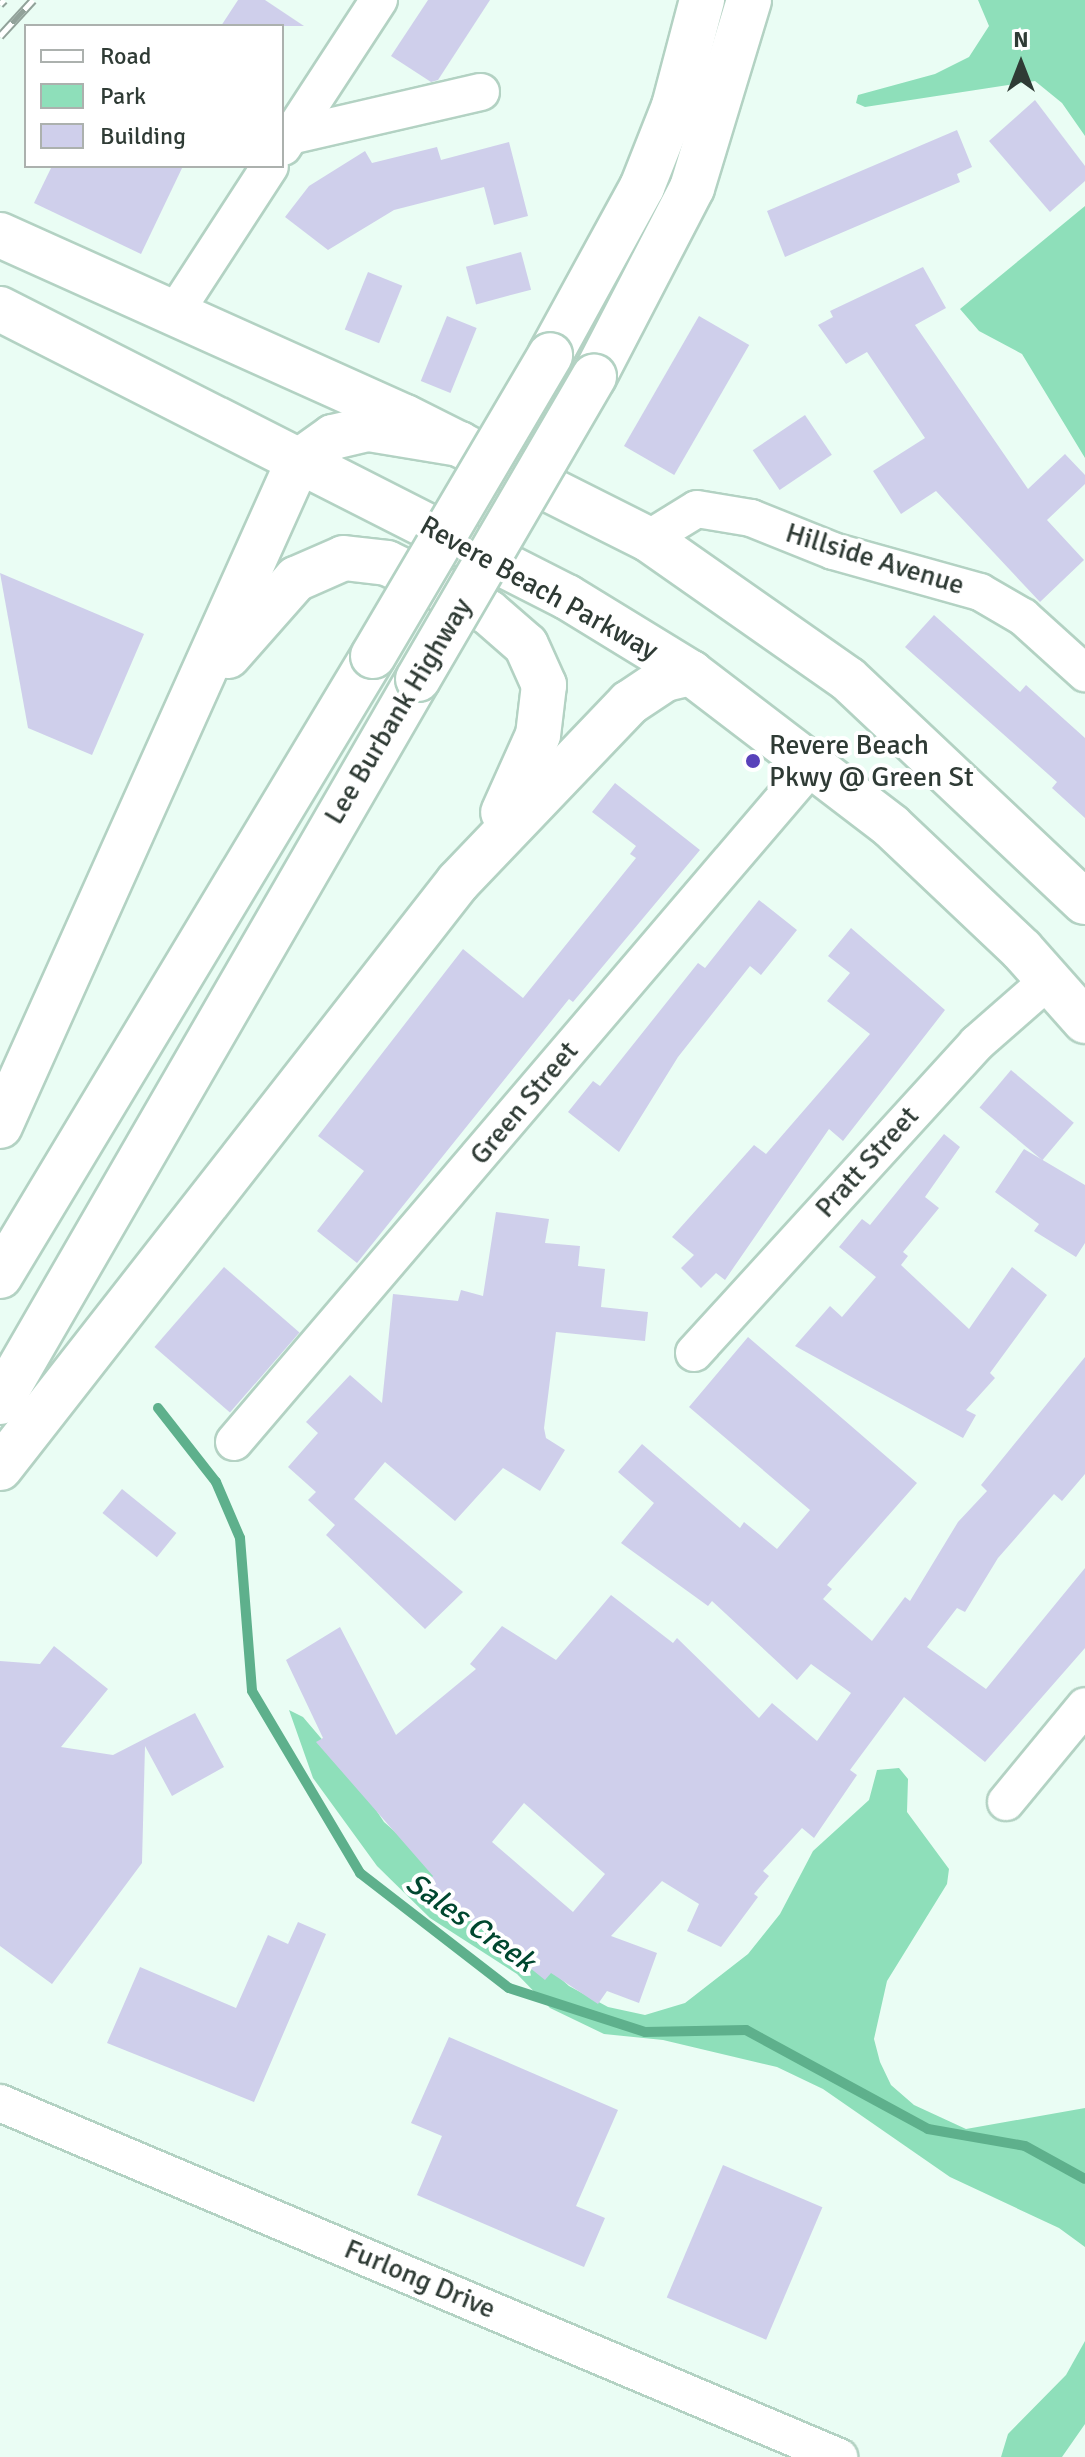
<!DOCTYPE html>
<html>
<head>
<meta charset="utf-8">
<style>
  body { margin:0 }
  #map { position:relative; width:1085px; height:2457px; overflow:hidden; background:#eafdf4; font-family:Signika,sans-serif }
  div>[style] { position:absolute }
  .green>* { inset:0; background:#8edfba }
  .stream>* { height:10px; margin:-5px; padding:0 5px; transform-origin:5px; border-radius:5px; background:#5eb08c }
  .building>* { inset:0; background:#cfcfeb; transform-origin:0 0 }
  .roads { filter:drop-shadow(2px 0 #b3d2c3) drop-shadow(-2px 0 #b3d2c3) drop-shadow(0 2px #b3d2c3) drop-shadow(0 -2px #b3d2c3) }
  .street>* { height:36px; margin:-18px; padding:0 18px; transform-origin:18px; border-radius:18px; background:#fff }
  .secondary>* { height:44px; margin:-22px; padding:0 22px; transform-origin:22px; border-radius:22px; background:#fff }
  .highway>* { height:44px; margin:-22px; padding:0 22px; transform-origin:22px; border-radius:22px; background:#fff }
  .rail>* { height:9px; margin-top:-4.5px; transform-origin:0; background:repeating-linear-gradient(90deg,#fff 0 18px,#92a29a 0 36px); box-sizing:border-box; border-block:2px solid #92a29a }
  .bridges { filter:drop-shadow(2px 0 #b3d2c3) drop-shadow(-2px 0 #b3d2c3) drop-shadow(0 2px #b3d2c3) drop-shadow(0 -2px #b3d2c3) }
  .highway-bridge>* { height:44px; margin:-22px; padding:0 22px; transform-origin:22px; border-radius:22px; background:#fff }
  .dots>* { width:22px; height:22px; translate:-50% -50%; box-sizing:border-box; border:4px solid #fff; border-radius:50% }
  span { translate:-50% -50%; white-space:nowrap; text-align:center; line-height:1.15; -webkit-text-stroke:8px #fff; paint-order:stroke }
  .street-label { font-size:28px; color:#2f3b35 }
  .poi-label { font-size:28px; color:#2f3b35 }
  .left { translate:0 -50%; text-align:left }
  .water-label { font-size:30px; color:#00472f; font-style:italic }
  .legend { position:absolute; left:24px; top:24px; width:260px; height:144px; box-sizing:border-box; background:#fff; border:2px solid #acb1ae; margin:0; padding:10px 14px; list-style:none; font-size:24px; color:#2f3b35 }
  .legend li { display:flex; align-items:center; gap:16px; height:40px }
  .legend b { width:40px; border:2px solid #acb1ae }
  .north { position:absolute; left:981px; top:24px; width:80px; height:80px; -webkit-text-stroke:6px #fff; paint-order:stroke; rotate:0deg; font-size:22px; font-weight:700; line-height:32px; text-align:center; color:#2f3b35 }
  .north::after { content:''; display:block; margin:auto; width:28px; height:36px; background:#2f3b35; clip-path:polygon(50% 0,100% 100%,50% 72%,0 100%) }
</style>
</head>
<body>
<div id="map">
  <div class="green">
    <i style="clip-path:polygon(978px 0,1085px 0,1085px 136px,1062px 103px,1035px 81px,865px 107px,856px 103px,858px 95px,935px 74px,969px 57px,989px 26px)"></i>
    <i style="clip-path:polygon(1085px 206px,1085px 458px,1022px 354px,979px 331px,960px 309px)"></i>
    <i style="clip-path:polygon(289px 1710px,303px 1717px,354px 1777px,384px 1822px,569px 1986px,608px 2007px,645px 2015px,685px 2003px,748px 1954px,780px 1914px,813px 1851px,869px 1800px,877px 1770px,899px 1768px,908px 1779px,907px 1812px,949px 1869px,947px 1884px,887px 1981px,874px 2039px,880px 2062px,891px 2085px,914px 2105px,966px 2129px,1085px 2108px,1085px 2247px,1059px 2228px,950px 2177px,823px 2089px,777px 2067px,663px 2040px,604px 2034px,550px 2008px,517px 1974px,430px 1918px,377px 1866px,313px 1778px)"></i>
    <i style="clip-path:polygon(1085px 2341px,1085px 2424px,1062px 2457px,1001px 2457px,1008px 2434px,1066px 2375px)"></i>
  </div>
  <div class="stream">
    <i style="left:158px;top:1408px;width:94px;rotate:51.9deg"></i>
    <i style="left:216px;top:1482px;width:61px;rotate:66.8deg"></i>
    <i style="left:240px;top:1538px;width:153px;rotate:85.5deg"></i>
    <i style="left:252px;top:1691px;width:212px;rotate:59.3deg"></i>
    <i style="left:360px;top:1873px;width:188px;rotate:37.7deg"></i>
    <i style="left:509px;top:1988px;width:143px;rotate:17.9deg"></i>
    <i style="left:645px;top:2032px;width:101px;rotate:-1.1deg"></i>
    <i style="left:746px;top:2030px;width:207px;rotate:28.5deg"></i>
    <i style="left:928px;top:2129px;width:98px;rotate:9.9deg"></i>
    <i style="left:1025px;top:2146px;width:68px;rotate:28.8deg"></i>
  </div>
  <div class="building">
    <i style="clip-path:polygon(238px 0,265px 0,304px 26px,221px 26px)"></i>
    <i style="clip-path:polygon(428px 0,490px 0,438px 80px,431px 82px,391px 56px)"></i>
    <i style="clip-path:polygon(1035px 100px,1085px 166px,1085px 181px,1050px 212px,989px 141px)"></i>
    <i style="clip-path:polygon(957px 130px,972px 167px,957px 174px,960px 182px,785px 257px,767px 211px)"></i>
    <i style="clip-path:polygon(509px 142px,528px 216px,494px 225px,484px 187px,394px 210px,328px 250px,285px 217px,309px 186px,365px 151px,372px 163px,437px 147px,441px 160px)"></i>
    <i style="clip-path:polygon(52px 166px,183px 166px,141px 254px,34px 203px)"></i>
    <i style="left:521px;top:252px;width:39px;height:57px;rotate:75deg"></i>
    <i style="clip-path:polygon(923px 267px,946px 308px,915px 325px,1028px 489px,1065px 454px,1085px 475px,1085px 484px,1047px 520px,1084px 560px,1040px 602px,936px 491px,901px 514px,873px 471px,925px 438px,867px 352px,846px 364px,818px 325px,833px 317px,830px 311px)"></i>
    <i style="left:368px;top:272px;width:37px;height:62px;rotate:22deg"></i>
    <i style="left:447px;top:316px;width:32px;height:70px;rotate:22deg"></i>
    <i style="left:699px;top:316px;width:58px;height:150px;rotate:30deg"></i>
    <i style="left:805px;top:415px;width:48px;height:63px;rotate:56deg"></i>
    <i style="clip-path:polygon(0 573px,144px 634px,92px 755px,28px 728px)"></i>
    <i style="clip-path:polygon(934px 615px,1020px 692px,1026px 685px,1085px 738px,1085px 818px,1052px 788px,1057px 782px,905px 647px)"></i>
    <i style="clip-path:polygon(615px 783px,700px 850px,573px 1002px,569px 999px,357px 1263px,317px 1231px,364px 1171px,318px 1136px,463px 949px,523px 998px,636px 858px,630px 854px,636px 846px,592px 812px)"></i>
    <i style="clip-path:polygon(759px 900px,797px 930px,761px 975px,750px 966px,678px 1057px,619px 1152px,568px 1112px,593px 1081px,600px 1086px,698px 963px,705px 968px)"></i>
    <i style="clip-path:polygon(851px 928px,945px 1010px,843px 1141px,829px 1129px,725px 1280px,716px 1273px,701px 1288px,681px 1268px,694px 1255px,672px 1237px,754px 1145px,766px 1154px,870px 1034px,827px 1001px,850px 973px,828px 956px)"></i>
    <i style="left:1011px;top:1070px;width:82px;height:49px;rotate:40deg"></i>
    <i style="clip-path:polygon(944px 1134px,960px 1147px,925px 1197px,939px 1208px,903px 1252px,908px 1256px,901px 1265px,969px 1329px,1012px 1267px,1047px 1295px,990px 1373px,995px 1378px,966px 1410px,976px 1415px,963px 1438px,795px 1346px,830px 1306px,842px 1317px,876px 1277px,839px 1247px,862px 1219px,870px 1225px)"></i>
    <i style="clip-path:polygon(1024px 1149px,1085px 1185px,1085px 1243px,1076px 1257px,1034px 1231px,1039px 1224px,995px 1192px)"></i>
    <i style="clip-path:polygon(496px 1212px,549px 1219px,545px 1243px,580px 1246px,578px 1266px,605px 1269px,601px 1307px,648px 1312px,645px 1341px,556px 1332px,544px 1428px,546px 1438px,565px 1450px,540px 1491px,503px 1468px,455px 1521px,385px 1462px,354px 1499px,463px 1592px,425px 1629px,326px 1535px,335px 1525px,308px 1500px,316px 1492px,288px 1467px,318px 1433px,306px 1422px,350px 1375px,382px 1403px,393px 1294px,458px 1301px,461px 1290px,483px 1296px)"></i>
    <i style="left:224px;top:1267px;width:100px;height:106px;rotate:41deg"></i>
    <i style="clip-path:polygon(evenodd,748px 1337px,917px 1483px,827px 1585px,832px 1589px,823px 1599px,872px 1641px,905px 1597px,910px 1601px,958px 1522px,987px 1491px,981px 1485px,1085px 1357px,1085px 1474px,1062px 1501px,1054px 1494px,998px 1558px,965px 1612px,957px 1608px,927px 1647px,986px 1689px,1085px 1568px,1085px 1648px,985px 1762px,904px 1697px,850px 1770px,857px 1775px,814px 1838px,802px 1828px,763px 1871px,769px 1876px,754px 1894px,758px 1897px,721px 1947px,687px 1931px,699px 1904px,662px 1881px,611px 1936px,657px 1953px,639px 2003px,607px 1991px,598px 2004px,551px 1973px,545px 1980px,426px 1884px,433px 1876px,316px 1742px,323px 1738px,286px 1660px,340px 1627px,396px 1735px,476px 1669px,470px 1664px,502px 1626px,556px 1660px,611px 1595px,673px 1643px,677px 1638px,759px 1718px,772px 1703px,817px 1741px,851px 1693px,811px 1664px,797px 1680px,712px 1601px,708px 1606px,621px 1543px,654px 1503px,618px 1472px,642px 1444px,740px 1528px,744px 1522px,777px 1549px,810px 1510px,689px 1407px,748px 1337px,524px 1803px,605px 1874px,573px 1912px,492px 1842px,524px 1803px)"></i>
    <i style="left:122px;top:1489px;width:70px;height:31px;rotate:39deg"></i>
    <i style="clip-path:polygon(54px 1646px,108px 1689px,61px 1747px,113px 1755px,195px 1713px,224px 1767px,172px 1796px,145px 1746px,142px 1863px,52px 1984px,0 1946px,0 1661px,40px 1664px)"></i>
    <i style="clip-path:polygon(298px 1922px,326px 1934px,254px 2102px,107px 2043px,140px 1967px,236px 2008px,268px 1935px,288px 1944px)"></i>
    <i style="clip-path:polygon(449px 2037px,618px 2110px,576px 2206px,605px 2218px,584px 2267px,417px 2195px,442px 2136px,411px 2123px)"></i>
    <i style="left:723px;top:2165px;width:108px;height:144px;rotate:23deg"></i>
  </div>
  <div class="roads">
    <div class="street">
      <i style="left:290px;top:136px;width:196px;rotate:-13deg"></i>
      <i style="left:283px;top:147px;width:176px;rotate:-56.9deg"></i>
      <i style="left:174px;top:314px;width:176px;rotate:-57deg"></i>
      <i style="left:648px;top:539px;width:57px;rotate:-31.5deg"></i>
      <i style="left:697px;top:509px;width:55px;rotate:9.5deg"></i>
      <i style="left:751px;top:518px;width:88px;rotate:21.9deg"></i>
      <i style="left:833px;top:551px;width:153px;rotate:15.6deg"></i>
      <i style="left:980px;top:592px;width:50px;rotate:30.2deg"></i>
      <i style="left:1023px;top:617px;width:84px;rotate:42.1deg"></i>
      <i style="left:694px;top:1353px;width:420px;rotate:-47.6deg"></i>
      <i style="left:977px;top:1043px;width:96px;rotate:-41.2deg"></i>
      <i style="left:234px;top:1442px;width:893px;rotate:-49.5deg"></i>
      <i style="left:1006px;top:1802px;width:124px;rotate:-50.5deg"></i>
      <i style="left:0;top:2103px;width:911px;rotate:22.88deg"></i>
    </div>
    <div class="secondary">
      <i style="left:0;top:235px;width:444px;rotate:24.2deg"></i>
      <i style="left:405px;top:417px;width:272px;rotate:26.7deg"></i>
      <i style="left:648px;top:539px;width:244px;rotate:35deg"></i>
      <i style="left:848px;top:679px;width:325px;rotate:43.3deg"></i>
      <i style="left:0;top:309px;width:636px;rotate:26.93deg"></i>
      <i style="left:567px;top:597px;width:145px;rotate:31.5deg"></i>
      <i style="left:691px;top:673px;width:252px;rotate:37.4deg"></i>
      <i style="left:891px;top:826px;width:180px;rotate:43.4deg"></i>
      <i style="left:1022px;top:950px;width:95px;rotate:48.4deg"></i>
    </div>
    <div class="highway">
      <i style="left:550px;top:355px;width:192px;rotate:-61.3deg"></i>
      <i style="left:642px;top:187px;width:87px;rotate:-68.4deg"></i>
      <i style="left:674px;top:106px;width:110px;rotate:-75.2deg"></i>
      <i style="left:594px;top:377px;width:213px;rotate:-62.6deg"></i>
      <i style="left:692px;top:188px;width:196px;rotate:-73.1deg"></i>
      <i style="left:228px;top:656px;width:103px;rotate:-48.6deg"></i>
      <i style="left:296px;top:579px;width:52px;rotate:-23.6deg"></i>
      <i style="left:344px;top:558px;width:43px;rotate:6.6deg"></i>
      <i style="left:387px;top:563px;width:112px;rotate:25.9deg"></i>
      <i style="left:488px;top:612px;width:50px;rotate:41deg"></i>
      <i style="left:526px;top:645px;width:44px;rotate:65.8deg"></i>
      <i style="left:544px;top:685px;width:50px;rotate:96.8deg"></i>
      <i style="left:538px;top:735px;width:85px;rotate:114.2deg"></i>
      <i style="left:0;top:1126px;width:728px;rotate:-65.83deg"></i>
      <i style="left:298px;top:462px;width:43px;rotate:-35.5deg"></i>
      <i style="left:333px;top:437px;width:37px;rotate:-13deg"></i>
      <i style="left:369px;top:429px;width:92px;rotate:9.4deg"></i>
      <i style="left:0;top:1276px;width:724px;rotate:-58.97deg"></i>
      <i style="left:0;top:1402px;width:835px;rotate:-59.97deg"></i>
      <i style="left:0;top:1468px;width:744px;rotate:-51.99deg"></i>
      <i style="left:458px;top:882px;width:248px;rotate:-46.3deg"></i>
      <i style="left:629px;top:703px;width:43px;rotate:-33.7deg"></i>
      <i style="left:665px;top:679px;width:27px;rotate:-13deg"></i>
    </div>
  </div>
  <div class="rail">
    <i style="left:0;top:4px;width:6px;rotate:-45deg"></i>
    <i style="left:0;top:36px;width:49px;rotate:-47.5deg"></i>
  </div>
  <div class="bridges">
    <div class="highway-bridge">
      <i style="left:373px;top:656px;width:349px;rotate:-59.5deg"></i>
      <i style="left:418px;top:679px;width:350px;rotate:-59.8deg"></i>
    </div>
  </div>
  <div class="dots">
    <i style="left:753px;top:761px;background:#5842ba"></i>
  </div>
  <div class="street-label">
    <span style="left:875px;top:559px;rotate:17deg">Hillside Avenue</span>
    <span style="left:539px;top:588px;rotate:29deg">Revere Beach Parkway</span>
    <span style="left:398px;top:711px;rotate:-59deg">Lee Burbank Highway</span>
    <span style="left:524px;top:1103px;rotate:-50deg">Green Street</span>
    <span style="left:867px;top:1162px;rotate:-48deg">Pratt Street</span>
    <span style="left:420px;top:2279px;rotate:23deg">Furlong Drive</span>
  </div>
  <div class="poi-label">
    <span class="left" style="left:769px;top:761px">Revere Beach<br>Pkwy @ Green St</span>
  </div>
  <div class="water-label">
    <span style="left:470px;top:1923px;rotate:35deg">Sales Creek</span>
  </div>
  <ul class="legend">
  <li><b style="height:10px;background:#fff"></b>Road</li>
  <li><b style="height:22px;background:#8edfba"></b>Park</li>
  <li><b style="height:22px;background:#cfcfeb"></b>Building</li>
  </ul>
  <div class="north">N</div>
</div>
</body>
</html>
